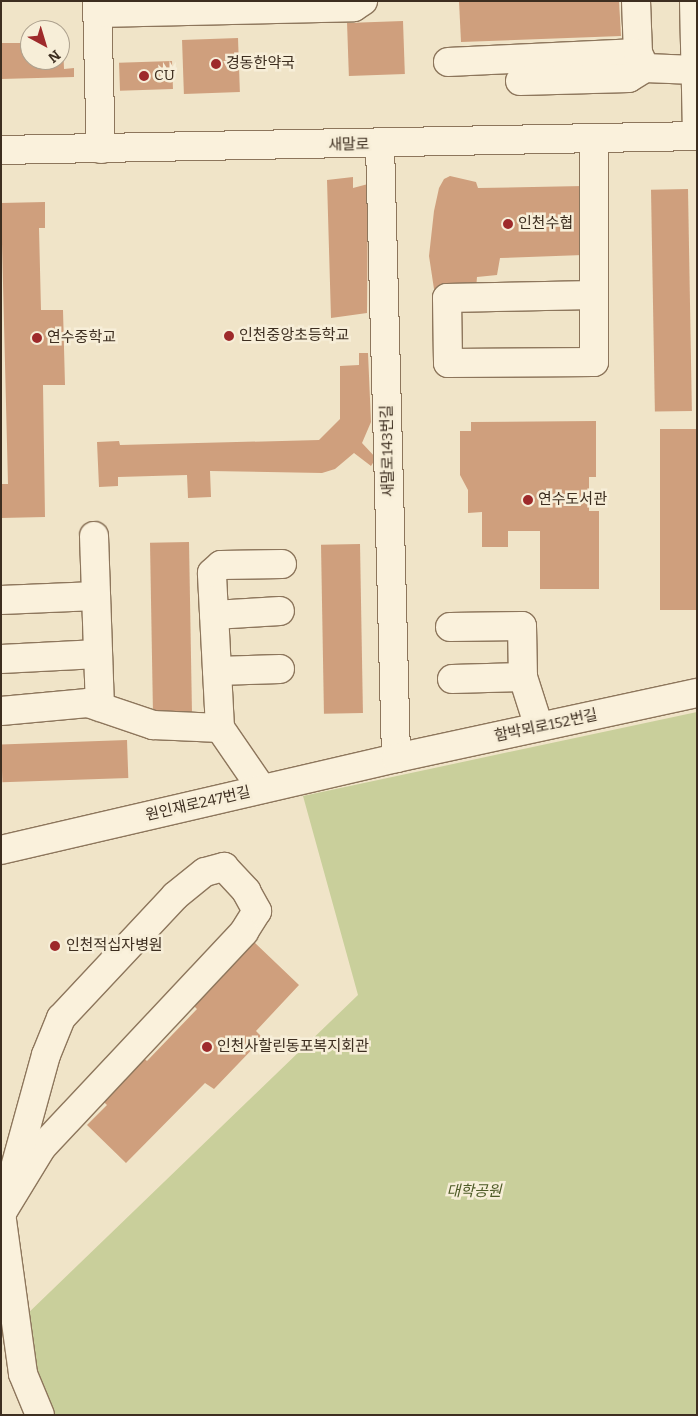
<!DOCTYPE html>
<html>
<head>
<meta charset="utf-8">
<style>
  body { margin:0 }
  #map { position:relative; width:698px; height:1416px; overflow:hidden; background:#f0e4c8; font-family:Bitter,"Noto Sans KR",serif }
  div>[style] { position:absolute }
  .green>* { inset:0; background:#c9cf9b }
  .building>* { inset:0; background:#cf9f7d; transform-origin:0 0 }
  .roads { filter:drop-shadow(1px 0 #8d765c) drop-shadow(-1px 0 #8d765c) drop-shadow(0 1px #8d765c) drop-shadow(0 -1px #8d765c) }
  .minor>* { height:28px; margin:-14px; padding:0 14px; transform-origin:14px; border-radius:14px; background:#faf1dc }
  .dots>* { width:14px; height:14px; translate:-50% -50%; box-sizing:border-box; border:2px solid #f7eed8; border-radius:50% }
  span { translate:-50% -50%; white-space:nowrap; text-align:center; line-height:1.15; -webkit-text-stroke:5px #f7eed8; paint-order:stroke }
  .poi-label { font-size:15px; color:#3d2e20 }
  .left { translate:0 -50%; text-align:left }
  .street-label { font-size:15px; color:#3d2e20 }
  .park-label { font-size:15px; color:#4d5a26; font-style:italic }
  .frame { position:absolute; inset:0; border:2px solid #3d2e20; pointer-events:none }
  .north { position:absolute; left:20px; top:20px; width:50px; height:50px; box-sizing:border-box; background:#f7eed8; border:1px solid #ada18e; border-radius:50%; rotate:141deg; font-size:14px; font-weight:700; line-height:20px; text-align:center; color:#3d2e20 }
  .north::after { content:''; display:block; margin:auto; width:18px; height:22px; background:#9e2a2b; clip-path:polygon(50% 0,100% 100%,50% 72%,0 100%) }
</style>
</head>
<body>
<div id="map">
  <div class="green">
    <i style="clip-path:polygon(697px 712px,697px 1415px,51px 1415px,29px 1370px,23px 1318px,358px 995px,303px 796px)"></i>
  </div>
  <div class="building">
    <i style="clip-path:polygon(459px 1px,619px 1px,621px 36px,461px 42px)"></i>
    <i style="left:403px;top:21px;width:53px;height:56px;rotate:88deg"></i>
    <i style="left:238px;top:38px;width:54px;height:56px;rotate:88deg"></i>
    <i style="clip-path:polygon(60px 42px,63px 42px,64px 69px,74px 68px,74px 77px,1px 79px,1px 43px,30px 43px,30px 60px,60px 60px)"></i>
    <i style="left:172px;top:61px;width:28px;height:53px;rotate:88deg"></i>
    <i style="clip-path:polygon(450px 176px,476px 182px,478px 188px,583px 186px,583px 255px,500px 258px,497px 275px,477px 277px,476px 289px,434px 289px,429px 256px,434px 211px,439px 188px,444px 179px)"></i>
    <i style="clip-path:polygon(353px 177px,353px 188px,368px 184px,367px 313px,331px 318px,327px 180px)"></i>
    <i style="left:688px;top:189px;width:222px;height:37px;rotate:89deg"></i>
    <i style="clip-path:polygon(45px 202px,45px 228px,39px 228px,41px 310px,63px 310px,65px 385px,43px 385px,45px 517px,1px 518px,1px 484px,8px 484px,1px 203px)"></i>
    <i style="clip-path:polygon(359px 353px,368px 353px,371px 422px,362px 443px,376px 458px,371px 466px,354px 453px,335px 469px,322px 473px,210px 471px,211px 497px,188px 498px,187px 475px,118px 477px,118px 486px,99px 487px,97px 442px,119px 441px,120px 445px,319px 440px,340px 419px,340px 366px,359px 365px)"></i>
    <i style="clip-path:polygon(596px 421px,596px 477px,589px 477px,589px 511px,599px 511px,599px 589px,540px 589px,540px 531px,508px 531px,508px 547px,482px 547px,482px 512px,468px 513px,468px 490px,460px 475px,460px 431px,471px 431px,471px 422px)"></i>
    <i style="left:660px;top:429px;width:37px;height:181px"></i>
    <i style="left:189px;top:542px;width:174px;height:39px;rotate:89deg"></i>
    <i style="left:360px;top:544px;width:169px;height:39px;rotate:89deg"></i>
    <i style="left:127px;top:740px;width:38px;height:126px;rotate:88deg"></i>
    <i style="clip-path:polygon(252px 940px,299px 985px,256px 1031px,263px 1038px,214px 1089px,205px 1083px,126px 1163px,87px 1125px,107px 1105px,100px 1098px,141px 1056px,147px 1061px,197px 1009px,192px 1004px)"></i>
  </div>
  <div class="roads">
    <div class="minor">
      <i style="left:97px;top:1px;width:148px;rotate:88.5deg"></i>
      <i style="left:636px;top:1px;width:52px;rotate:87.8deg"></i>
      <i style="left:694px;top:1px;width:130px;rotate:88.7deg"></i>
      <i style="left:98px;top:13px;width:256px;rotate:-1.3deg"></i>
      <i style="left:354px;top:7px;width:11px;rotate:-34deg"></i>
      <i style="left:448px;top:62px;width:190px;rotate:-2.7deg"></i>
      <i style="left:638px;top:53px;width:17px;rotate:65deg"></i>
      <i style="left:520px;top:81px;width:109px;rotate:-1.6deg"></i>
      <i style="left:629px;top:78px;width:19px;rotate:-32deg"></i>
      <i style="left:645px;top:68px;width:50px;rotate:2.3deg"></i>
      <i style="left:380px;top:145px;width:613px;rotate:88.5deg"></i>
      <i style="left:1px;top:150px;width:696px;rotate:-1.15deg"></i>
      <i style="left:594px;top:295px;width:147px;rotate:178.8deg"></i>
      <i style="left:447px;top:298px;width:65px;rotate:89.1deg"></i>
      <i style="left:448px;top:363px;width:146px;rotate:-0.4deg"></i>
      <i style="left:594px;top:362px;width:223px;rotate:-90deg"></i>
      <i style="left:94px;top:536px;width:171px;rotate:88deg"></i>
      <i style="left:1px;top:600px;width:95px;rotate:-2.4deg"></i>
      <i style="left:214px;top:615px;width:66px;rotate:-3.5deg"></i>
      <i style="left:450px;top:627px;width:72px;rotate:-0.8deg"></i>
      <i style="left:522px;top:626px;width:51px;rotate:88.9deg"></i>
      <i style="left:523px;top:677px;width:52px;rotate:72.3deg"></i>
      <i style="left:1px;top:659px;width:97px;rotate:-3deg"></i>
      <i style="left:217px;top:671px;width:63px;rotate:-1.8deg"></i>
      <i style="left:452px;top:679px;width:71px;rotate:-1.6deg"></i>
      <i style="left:1px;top:711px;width:87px;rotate:-5.3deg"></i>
      <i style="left:88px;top:703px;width:69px;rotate:18.7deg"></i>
      <i style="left:153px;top:725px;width:67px;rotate:2.6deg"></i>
      <i style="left:220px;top:728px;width:74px;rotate:55.5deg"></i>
      <i style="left:220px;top:728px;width:155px;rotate:-93deg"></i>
      <i style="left:212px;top:573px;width:12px;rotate:-42deg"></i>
      <i style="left:221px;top:565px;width:61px;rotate:-0.9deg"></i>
      <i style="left:1px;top:850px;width:406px;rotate:-13.1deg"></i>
      <i style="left:396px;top:758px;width:308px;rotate:-12.2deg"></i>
      <i style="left:224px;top:867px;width:33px;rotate:47deg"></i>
      <i style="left:246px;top:891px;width:23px;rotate:61deg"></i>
      <i style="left:257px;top:911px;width:25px;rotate:122deg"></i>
      <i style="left:244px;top:932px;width:295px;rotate:133.2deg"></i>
      <i style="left:42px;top:1147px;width:75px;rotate:121.4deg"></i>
      <i style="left:3px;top:1211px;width:162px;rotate:-74.6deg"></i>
      <i style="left:46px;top:1055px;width:40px;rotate:-68deg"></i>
      <i style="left:61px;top:1018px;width:167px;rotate:-46.9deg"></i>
      <i style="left:175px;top:896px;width:38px;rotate:-39deg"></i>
      <i style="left:205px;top:872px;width:20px;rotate:-15deg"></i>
      <i style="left:1px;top:1213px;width:162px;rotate:82.2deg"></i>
      <i style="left:23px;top:1374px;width:44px;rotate:67.5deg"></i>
    </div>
  </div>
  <div class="dots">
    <i style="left:216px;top:64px;background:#9e2a2b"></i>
    <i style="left:144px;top:76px;background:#9e2a2b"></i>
    <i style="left:508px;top:224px;background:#9e2a2b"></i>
    <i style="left:229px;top:336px;background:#9e2a2b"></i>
    <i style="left:37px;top:338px;background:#9e2a2b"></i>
    <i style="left:528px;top:500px;background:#9e2a2b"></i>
    <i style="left:55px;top:946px;background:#9e2a2b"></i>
    <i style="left:207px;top:1047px;background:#9e2a2b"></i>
  </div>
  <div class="poi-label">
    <span class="left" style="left:226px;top:64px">경동한약국</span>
    <span class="left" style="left:154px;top:76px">CU</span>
    <span class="left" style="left:518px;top:224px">인천수협</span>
    <span class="left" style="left:239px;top:336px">인천중앙초등학교</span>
    <span class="left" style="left:47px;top:338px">연수중학교</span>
    <span class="left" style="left:538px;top:500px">연수도서관</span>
    <span class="left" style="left:66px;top:946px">인천적십자병원</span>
    <span class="left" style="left:217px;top:1047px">인천사할린동포복지회관</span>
  </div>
  <div class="street-label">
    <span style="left:349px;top:145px;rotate:-1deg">새말로</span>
    <span style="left:388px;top:451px;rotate:-91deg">새말로143번길</span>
    <span style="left:546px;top:726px;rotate:-12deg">함박뫼로152번길</span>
    <span style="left:198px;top:804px;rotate:-13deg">원인재로247번길</span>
  </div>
  <div class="park-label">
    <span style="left:474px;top:1192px">대학공원</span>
  </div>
  <div class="frame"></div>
  <div class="north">N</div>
</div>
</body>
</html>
